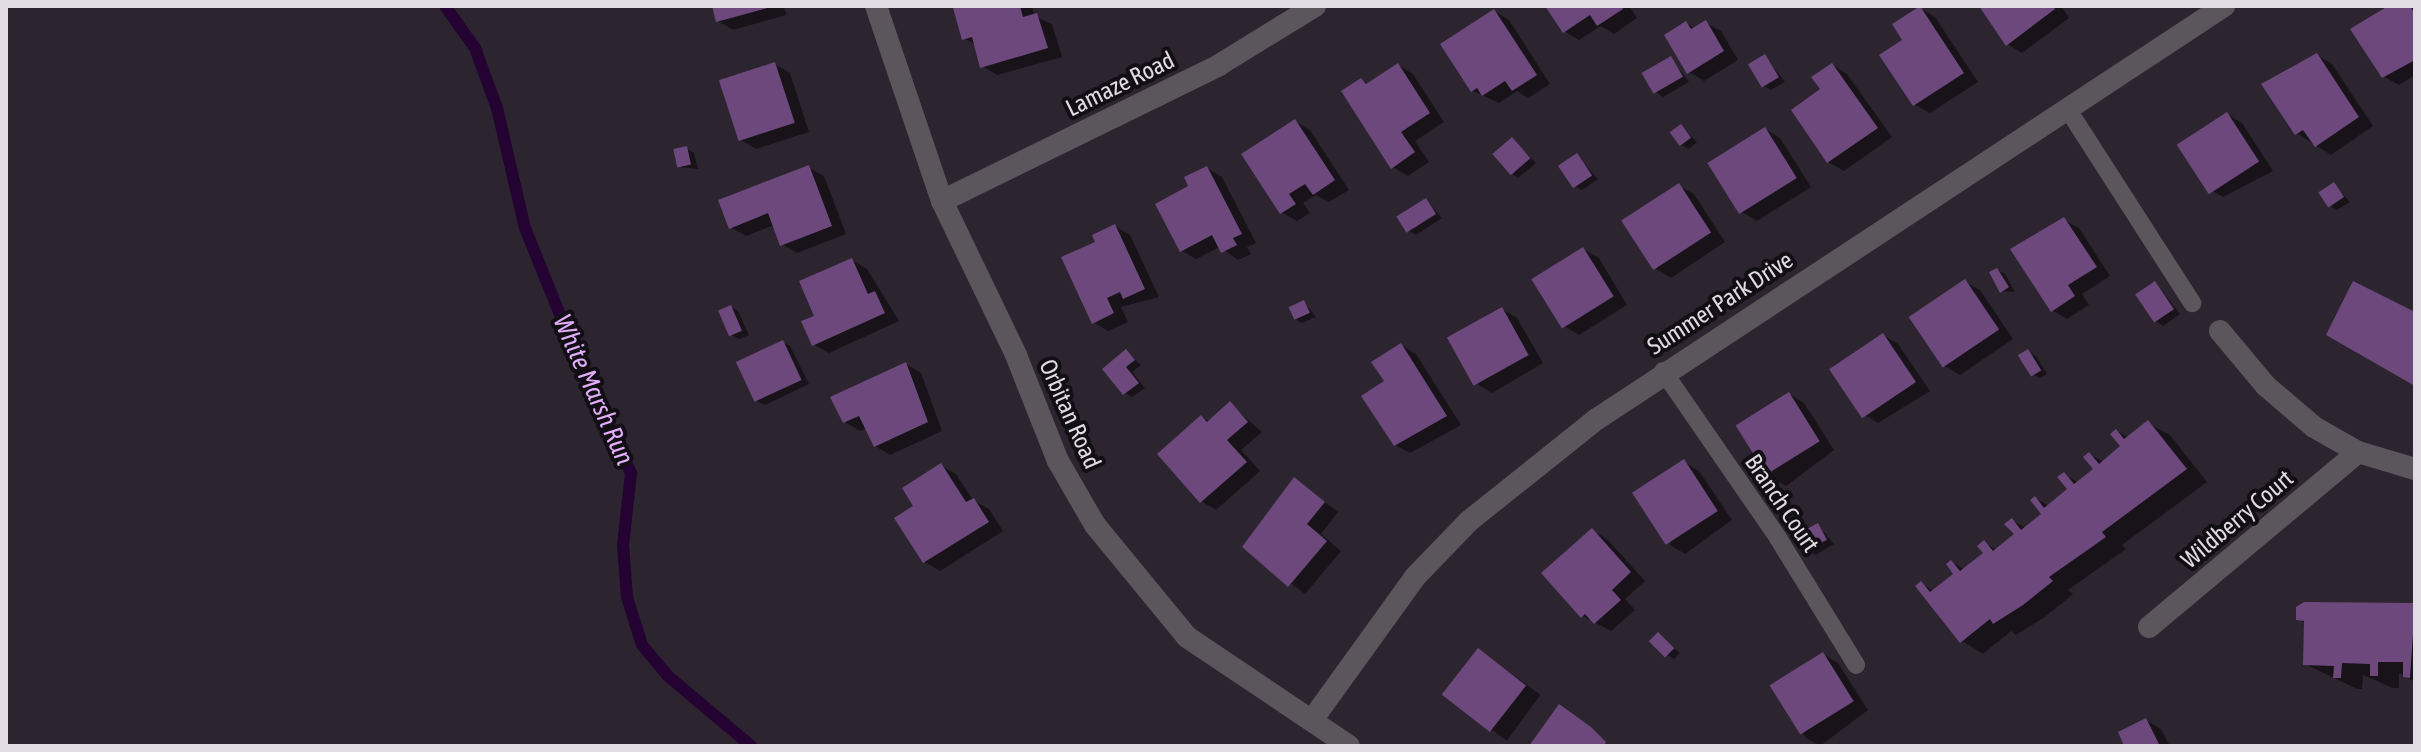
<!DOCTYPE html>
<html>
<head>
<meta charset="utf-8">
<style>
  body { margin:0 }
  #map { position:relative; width:2421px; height:752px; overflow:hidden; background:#2c252f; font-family:"Asap Condensed",sans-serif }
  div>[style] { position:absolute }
  .shadow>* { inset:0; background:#0007; transform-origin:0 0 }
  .stream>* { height:12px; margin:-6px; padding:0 6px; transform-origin:6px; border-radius:6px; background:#240232 }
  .building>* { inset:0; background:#6c487d; transform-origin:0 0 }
  .service>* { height:18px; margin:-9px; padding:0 9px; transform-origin:9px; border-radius:9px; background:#5a565c }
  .minor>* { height:22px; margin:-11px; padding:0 11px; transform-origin:11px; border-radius:11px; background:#5a565c }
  span { translate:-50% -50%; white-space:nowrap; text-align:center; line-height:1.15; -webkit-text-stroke:8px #120f14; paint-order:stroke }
  .street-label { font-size:24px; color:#e1dce3 }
  .water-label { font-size:26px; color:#e3adfd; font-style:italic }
  .frame { position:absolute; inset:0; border:8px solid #e1dce3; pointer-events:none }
</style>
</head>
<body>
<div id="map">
  <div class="shadow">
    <i style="clip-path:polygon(714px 6px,784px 6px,786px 15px,733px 30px,718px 21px)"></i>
    <i style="clip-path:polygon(968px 6px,1032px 6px,1034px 16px,1052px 24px,1062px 57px,997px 75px,982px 66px,976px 45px,964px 38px,956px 9px)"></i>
    <i style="clip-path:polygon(1548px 6px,1629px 6px,1637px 18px,1614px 34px,1601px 26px,1579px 40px,1564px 31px)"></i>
    <i style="clip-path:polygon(1982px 6px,2061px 6px,2069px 18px,2022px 53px,2007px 44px)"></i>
    <i style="clip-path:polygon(2392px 6px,2415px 6px,2415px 75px,2399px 85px,2383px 76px)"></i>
    <i style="clip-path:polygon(1920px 8px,1935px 17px,1978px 82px,1930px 113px,1915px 105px)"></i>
    <i style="clip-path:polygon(1494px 11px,1509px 20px,1550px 84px,1528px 98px,1517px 91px,1499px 103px,1473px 91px)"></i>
    <i style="clip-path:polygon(1686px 23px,1696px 29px,1706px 23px,1721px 31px,1738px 60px,1704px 81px,1689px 72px)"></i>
    <i style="clip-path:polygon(2317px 55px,2332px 64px,2373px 126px,2331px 155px,2297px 133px)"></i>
    <i style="clip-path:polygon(1765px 57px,1785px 82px,1771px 90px,1764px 86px)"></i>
    <i style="clip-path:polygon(1671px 59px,1689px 82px,1663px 97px,1656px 92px)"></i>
    <i style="clip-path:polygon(775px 64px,790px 73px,809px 132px,756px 149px,741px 140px)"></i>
    <i style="clip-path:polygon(1398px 65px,1413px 74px,1444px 122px,1415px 141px,1429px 162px,1408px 176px,1393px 167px,1361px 80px,1369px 84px)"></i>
    <i style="clip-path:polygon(1832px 65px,1847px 74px,1892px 137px,1844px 171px,1828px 162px)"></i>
    <i style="clip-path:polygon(2227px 114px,2242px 123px,2273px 171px,2223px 197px,2207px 188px)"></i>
    <i style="clip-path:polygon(1295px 121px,1310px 130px,1349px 190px,1329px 202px,1316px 195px,1303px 203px,1310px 213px,1297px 221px,1281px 212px)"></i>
    <i style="clip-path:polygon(1681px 127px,1697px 142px,1689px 149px,1681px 145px)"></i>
    <i style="clip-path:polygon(1765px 129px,1780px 138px,1811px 187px,1757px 221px,1742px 212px)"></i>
    <i style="clip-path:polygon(1512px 139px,1536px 163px,1518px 178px,1511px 173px)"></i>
    <i style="clip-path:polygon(686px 148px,694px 153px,698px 169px,679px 167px)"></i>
    <i style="clip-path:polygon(1577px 156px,1598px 179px,1582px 190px,1575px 186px)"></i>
    <i style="clip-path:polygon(809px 168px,824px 176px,846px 234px,797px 253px,782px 244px,774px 225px,746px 236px,730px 227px)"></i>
    <i style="clip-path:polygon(1207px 168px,1222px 177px,1256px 243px,1247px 247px,1251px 254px,1238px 260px,1220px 247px,1196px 259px,1181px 250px,1191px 187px)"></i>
    <i style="clip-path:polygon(2334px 185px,2350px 202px,2337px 210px,2330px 206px)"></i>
    <i style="clip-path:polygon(1679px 186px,1694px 194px,1725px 242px,1671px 278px,1656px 269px)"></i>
    <i style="clip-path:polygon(1426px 200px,1442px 218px,1416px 235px,1409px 231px)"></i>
    <i style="clip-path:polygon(2064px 220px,2079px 228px,2110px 276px,2082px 294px,2089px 305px,2067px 319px,2052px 310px)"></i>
    <i style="clip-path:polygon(1115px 226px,1130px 235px,1159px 297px,1121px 307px,1128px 322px,1108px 331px,1093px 322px,1098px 243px)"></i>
    <i style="clip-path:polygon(1583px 249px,1599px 258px,1627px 305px,1579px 335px,1564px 326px)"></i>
    <i style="clip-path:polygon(852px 260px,867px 269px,899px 321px,829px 353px,813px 344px,817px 317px)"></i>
    <i style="clip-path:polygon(1997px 270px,2005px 274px,2015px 292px,2001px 291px)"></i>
    <i style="clip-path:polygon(1965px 282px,1980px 290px,2013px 339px,1960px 375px,1945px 366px,1912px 317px)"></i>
    <i style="clip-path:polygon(2156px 283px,2180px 314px,2163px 326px,2156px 321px)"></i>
    <i style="clip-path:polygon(1304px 302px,1316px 317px,1302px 323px,1295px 319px)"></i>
    <i style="clip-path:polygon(731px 307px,738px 311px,749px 335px,739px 339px,731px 334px)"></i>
    <i style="clip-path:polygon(1502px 309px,1517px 318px,1543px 363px,1492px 393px,1477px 384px)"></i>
    <i style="clip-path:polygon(1883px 335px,1898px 344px,1930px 391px,1878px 423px,1863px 414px)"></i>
    <i style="clip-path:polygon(783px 342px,790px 346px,809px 384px,765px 405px,757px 401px)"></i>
    <i style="clip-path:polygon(1401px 345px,1416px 354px,1461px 425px,1410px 453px,1395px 445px)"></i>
    <i style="clip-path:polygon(1126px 351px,1141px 365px,1132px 372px,1145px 388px,1132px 397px,1125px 393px)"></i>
    <i style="clip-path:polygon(2028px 352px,2036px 356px,2047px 374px,2040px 378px,2032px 374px)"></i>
    <i style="clip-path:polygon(906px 364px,921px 373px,942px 431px,890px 455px,875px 446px,867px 428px,860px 431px,845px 422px)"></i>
    <i style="clip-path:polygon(1789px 394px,1804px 403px,1834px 450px,1786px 486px,1771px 478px)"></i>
    <i style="clip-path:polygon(1230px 404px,1262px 432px,1241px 450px,1260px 471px,1216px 510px,1201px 501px,1202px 417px,1210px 422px)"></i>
    <i style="clip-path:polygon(2148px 423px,2170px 435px,2207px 482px,2122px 545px,2126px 549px,2068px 590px,2073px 594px,2045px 617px,2016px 635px,2011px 631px,1983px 654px,1962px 641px,1922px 584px,1934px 591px,1956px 574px,1952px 562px,1965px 570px,1985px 553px,1984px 543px,1997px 550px,2016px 534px,2012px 520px,2026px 528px,2044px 515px,2035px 498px,2049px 506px,2070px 490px,2064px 474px,2079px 483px,2096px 469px,2089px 454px,2104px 462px,2123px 447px,2117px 431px,2129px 438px)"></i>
    <i style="clip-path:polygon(1684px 462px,1699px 471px,1732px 520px,1685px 554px,1670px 545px)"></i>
    <i style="clip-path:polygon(941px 466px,956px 474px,973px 500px,989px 509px,1003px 531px,940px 571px,925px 562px,897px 518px,916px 506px)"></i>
    <i style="clip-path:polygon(1295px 480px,1338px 512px,1321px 534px,1341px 551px,1305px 594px,1244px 547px)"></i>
    <i style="clip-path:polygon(1818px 526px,1834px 544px,1816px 555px,1808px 551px)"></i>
    <i style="clip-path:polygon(1592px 530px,1607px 539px,1645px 581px,1625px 599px,1635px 610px,1611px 631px,1583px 616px)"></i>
    <i style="clip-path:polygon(2305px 604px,2415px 606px,2415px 682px,2399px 673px,2399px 688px,2393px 688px,2363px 675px,2362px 689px,2357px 689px,2305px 664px,2306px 624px,2298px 619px)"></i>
    <i style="clip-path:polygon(1658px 635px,1680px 653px,1674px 659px,1667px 655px)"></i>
    <i style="left:1479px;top:650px;width:76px;height:57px;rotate:36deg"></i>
    <i style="clip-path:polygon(1823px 654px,1838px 663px,1868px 710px,1820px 746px,1806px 738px,1774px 689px)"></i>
    <i style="clip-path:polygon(2146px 720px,2161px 729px,2170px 746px,2126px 746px)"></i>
  </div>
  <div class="stream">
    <i style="left:445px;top:6px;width:52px;rotate:54.5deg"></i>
    <i style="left:475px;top:48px;width:64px;rotate:69.9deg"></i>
    <i style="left:497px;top:108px;width:123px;rotate:76.9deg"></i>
    <i style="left:525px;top:228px;width:179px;rotate:68deg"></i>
    <i style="left:592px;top:394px;width:88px;rotate:63.7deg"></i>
    <i style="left:631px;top:473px;width:72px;rotate:96.3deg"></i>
    <i style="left:623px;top:545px;width:52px;rotate:85.6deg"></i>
    <i style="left:627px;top:597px;width:50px;rotate:72.6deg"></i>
    <i style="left:642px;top:645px;width:40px;rotate:50deg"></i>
    <i style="left:668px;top:676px;width:109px;rotate:40.1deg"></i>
  </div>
  <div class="building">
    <i style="clip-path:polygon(712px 6px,771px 6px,771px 7px,716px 22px)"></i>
    <i style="clip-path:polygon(1020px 6px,1023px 17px,1037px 13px,1048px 48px,980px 68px,972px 37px,962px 40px,953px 8px)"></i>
    <i style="clip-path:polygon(1545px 6px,1621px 6px,1623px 9px,1597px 26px,1590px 15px,1563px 33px)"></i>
    <i style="clip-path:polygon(1920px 6px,1964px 73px,1913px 106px,1879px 55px,1902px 40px,1892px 24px)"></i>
    <i style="clip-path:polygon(1979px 6px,2053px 6px,2055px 9px,2006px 46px)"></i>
    <i style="clip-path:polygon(2388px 6px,2410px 6px,2415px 14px,2415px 60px,2382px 78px,2350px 29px)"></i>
    <i style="clip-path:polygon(1494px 9px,1537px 75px,1512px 91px,1505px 81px,1482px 96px,1477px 88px,1471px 92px,1440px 44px)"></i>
    <i style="clip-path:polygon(1706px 20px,1724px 51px,1687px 74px,1664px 35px,1686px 21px,1691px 29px)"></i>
    <i style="clip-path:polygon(2317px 53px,2359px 117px,2315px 147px,2303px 130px,2295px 135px,2261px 84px)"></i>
    <i style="left:1765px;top:54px;width:27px;height:20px;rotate:59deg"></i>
    <i style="left:1671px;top:56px;width:24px;height:34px;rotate:60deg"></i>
    <i style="left:775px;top:62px;width:64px;height:59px;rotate:72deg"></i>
    <i style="clip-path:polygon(1398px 63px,1430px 113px,1401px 132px,1415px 152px,1391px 169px,1341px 91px,1361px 78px,1366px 84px)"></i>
    <i style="clip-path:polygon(1832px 63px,1878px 128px,1827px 163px,1791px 110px,1820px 89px,1811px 77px)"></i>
    <i style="left:2227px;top:112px;width:59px;height:60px;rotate:57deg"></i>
    <i style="clip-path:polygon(1295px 119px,1335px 180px,1313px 195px,1305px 184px,1289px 194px,1296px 204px,1280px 214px,1241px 154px)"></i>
    <i style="left:1681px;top:124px;width:17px;height:14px;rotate:54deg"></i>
    <i style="left:1765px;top:127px;width:60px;height:68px;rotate:58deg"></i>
    <i style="left:1512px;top:137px;width:28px;height:26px;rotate:49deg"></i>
    <i style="left:687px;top:146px;width:19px;height:14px;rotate:78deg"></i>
    <i style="left:1577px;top:153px;width:27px;height:23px;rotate:56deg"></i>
    <i style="clip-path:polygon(809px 165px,832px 226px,780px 246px,768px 213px,729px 229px,718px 200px)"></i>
    <i style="clip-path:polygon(1207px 166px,1242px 234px,1233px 238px,1237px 245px,1221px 253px,1212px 235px,1180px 252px,1155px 204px,1188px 186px,1184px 177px)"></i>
    <i style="left:2334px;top:182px;width:18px;height:19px;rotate:56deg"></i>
    <i style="left:1679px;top:183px;width:59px;height:69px;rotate:57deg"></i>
    <i style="left:1426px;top:198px;width:19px;height:35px;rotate:58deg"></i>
    <i style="clip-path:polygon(2064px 217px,2097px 267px,2068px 285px,2075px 296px,2051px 312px,2010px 249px)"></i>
    <i style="clip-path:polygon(1115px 224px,1145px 289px,1123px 299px,1120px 292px,1107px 298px,1114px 313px,1092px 324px,1061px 257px,1095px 242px,1092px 235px)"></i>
    <i style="left:1583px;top:247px;width:58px;height:61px;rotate:58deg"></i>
    <i style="clip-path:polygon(852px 258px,868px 294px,875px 291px,885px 313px,812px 346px,801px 321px,814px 316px,799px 281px)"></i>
    <i style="clip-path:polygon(1997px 268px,2009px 287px,2000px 293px,1989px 272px)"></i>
    <i style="left:1965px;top:279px;width:61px;height:68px;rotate:56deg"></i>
    <i style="left:2155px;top:281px;width:34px;height:24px;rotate:56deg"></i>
    <i style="clip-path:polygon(2353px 281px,2415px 312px,2415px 386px,2326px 335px)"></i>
    <i style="left:1304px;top:300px;width:14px;height:17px;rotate:65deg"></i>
    <i style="left:731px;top:305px;width:28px;height:14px;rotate:67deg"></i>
    <i style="left:1502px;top:307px;width:55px;height:63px;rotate:61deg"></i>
    <i style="left:1883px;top:333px;width:59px;height:65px;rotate:56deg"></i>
    <i style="left:783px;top:340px;width:44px;height:52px;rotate:65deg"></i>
    <i style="clip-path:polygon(1401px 343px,1447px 416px,1394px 446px,1361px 396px,1384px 381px,1371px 362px)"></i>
    <i style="clip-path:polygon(1126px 349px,1135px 360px,1126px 367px,1139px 383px,1123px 395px,1102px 369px)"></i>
    <i style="left:2028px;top:349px;width:25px;height:12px;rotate:58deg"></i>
    <i style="clip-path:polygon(906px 362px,928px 422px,874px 447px,859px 416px,843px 423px,830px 397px)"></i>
    <i style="left:1789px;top:392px;width:58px;height:63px;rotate:58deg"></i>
    <i style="clip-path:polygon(1230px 401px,1248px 422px,1227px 440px,1247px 462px,1200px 503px,1157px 454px,1201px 415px,1207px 422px)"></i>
    <i style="clip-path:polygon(2148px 420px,2187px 469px,2102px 532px,2106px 537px,2049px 577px,2053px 581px,2023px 605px,1993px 624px,1990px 619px,1960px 643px,1915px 586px,1921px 581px,1930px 592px,1953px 574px,1946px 564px,1951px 560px,1960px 571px,1983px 553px,1977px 546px,1984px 540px,1993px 551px,2014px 534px,2004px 524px,2012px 518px,2021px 530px,2041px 514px,2030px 500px,2035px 496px,2044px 508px,2067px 489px,2057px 477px,2064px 472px,2074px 484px,2093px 469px,2083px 457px,2089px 452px,2099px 464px,2120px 446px,2110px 434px,2116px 429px,2124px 439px)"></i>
    <i style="left:1684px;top:459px;width:62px;height:62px;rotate:57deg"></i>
    <i style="clip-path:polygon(941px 463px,966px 502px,974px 498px,989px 522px,923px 563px,894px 518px,913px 506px,902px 488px)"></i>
    <i style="clip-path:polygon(1294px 477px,1325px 502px,1307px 524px,1327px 541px,1288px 587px,1242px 547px)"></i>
    <i style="left:1818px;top:523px;width:19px;height:25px;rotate:62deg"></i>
    <i style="clip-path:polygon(1592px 528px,1631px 572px,1612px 590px,1621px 600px,1594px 624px,1585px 614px,1581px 618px,1541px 573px)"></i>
    <i style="clip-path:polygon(2304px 602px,2415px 603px,2410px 678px,2403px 677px,2403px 662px,2378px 662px,2378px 676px,2370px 676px,2370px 664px,2342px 663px,2341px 678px,2333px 678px,2334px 666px,2303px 665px,2304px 621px,2296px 620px,2296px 607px)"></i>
    <i style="left:1658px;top:632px;width:23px;height:13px;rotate:45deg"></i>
    <i style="left:1478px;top:648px;width:61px;height:59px;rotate:38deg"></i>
    <i style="left:1823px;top:652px;width:58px;height:63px;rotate:58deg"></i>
    <i style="clip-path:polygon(1559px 704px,1591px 727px,1606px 742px,1604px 746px,1529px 746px)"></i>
    <i style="clip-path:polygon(2146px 718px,2160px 746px,2124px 746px,2118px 732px)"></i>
  </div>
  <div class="service">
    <i style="left:2067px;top:108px;width:232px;rotate:57.3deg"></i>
    <i style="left:1663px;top:371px;width:203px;rotate:55.4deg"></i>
    <i style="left:1778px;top:538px;width:149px;rotate:58.4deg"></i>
  </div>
  <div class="minor">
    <i style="left:876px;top:6px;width:206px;rotate:71.3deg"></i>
    <i style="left:942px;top:201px;width:171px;rotate:64.3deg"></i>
    <i style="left:1016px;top:355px;width:114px;rotate:68.4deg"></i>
    <i style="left:1058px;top:461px;width:74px;rotate:60deg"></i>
    <i style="left:1095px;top:525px;width:145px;rotate:50.6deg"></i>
    <i style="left:1187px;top:637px;width:195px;rotate:33.9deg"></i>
    <i style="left:942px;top:201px;width:309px;rotate:-26.1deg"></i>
    <i style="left:1219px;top:65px;width:113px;rotate:-31.6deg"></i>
    <i style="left:2220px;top:331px;width:72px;rotate:50.1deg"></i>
    <i style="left:2266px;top:386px;width:63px;rotate:40.5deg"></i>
    <i style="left:2314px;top:427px;width:51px;rotate:29.6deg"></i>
    <i style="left:2358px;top:452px;width:59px;rotate:16.6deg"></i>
    <i style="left:2149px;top:627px;width:273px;rotate:-39.9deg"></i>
    <i style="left:1312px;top:720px;width:176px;rotate:-54.2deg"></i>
    <i style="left:1415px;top:577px;width:78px;rotate:-46deg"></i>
    <i style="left:1469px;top:521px;width:164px;rotate:-38.6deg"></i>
    <i style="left:1597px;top:419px;width:751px;rotate:-33.37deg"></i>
  </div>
  <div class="street-label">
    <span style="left:1120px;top:84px;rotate:-26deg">Lamaze Road</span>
    <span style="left:1720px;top:303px;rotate:-33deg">Summer Park Drive</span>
    <span style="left:1070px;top:414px;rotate:66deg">Orbitan Road</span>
    <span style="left:1782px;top:503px;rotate:56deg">Branch Court</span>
    <span style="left:2237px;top:519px;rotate:-40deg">Wildberry Court</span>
  </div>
  <div class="water-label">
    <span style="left:593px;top:390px;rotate:66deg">White Marsh Run</span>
  </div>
  <div class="frame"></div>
</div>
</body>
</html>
